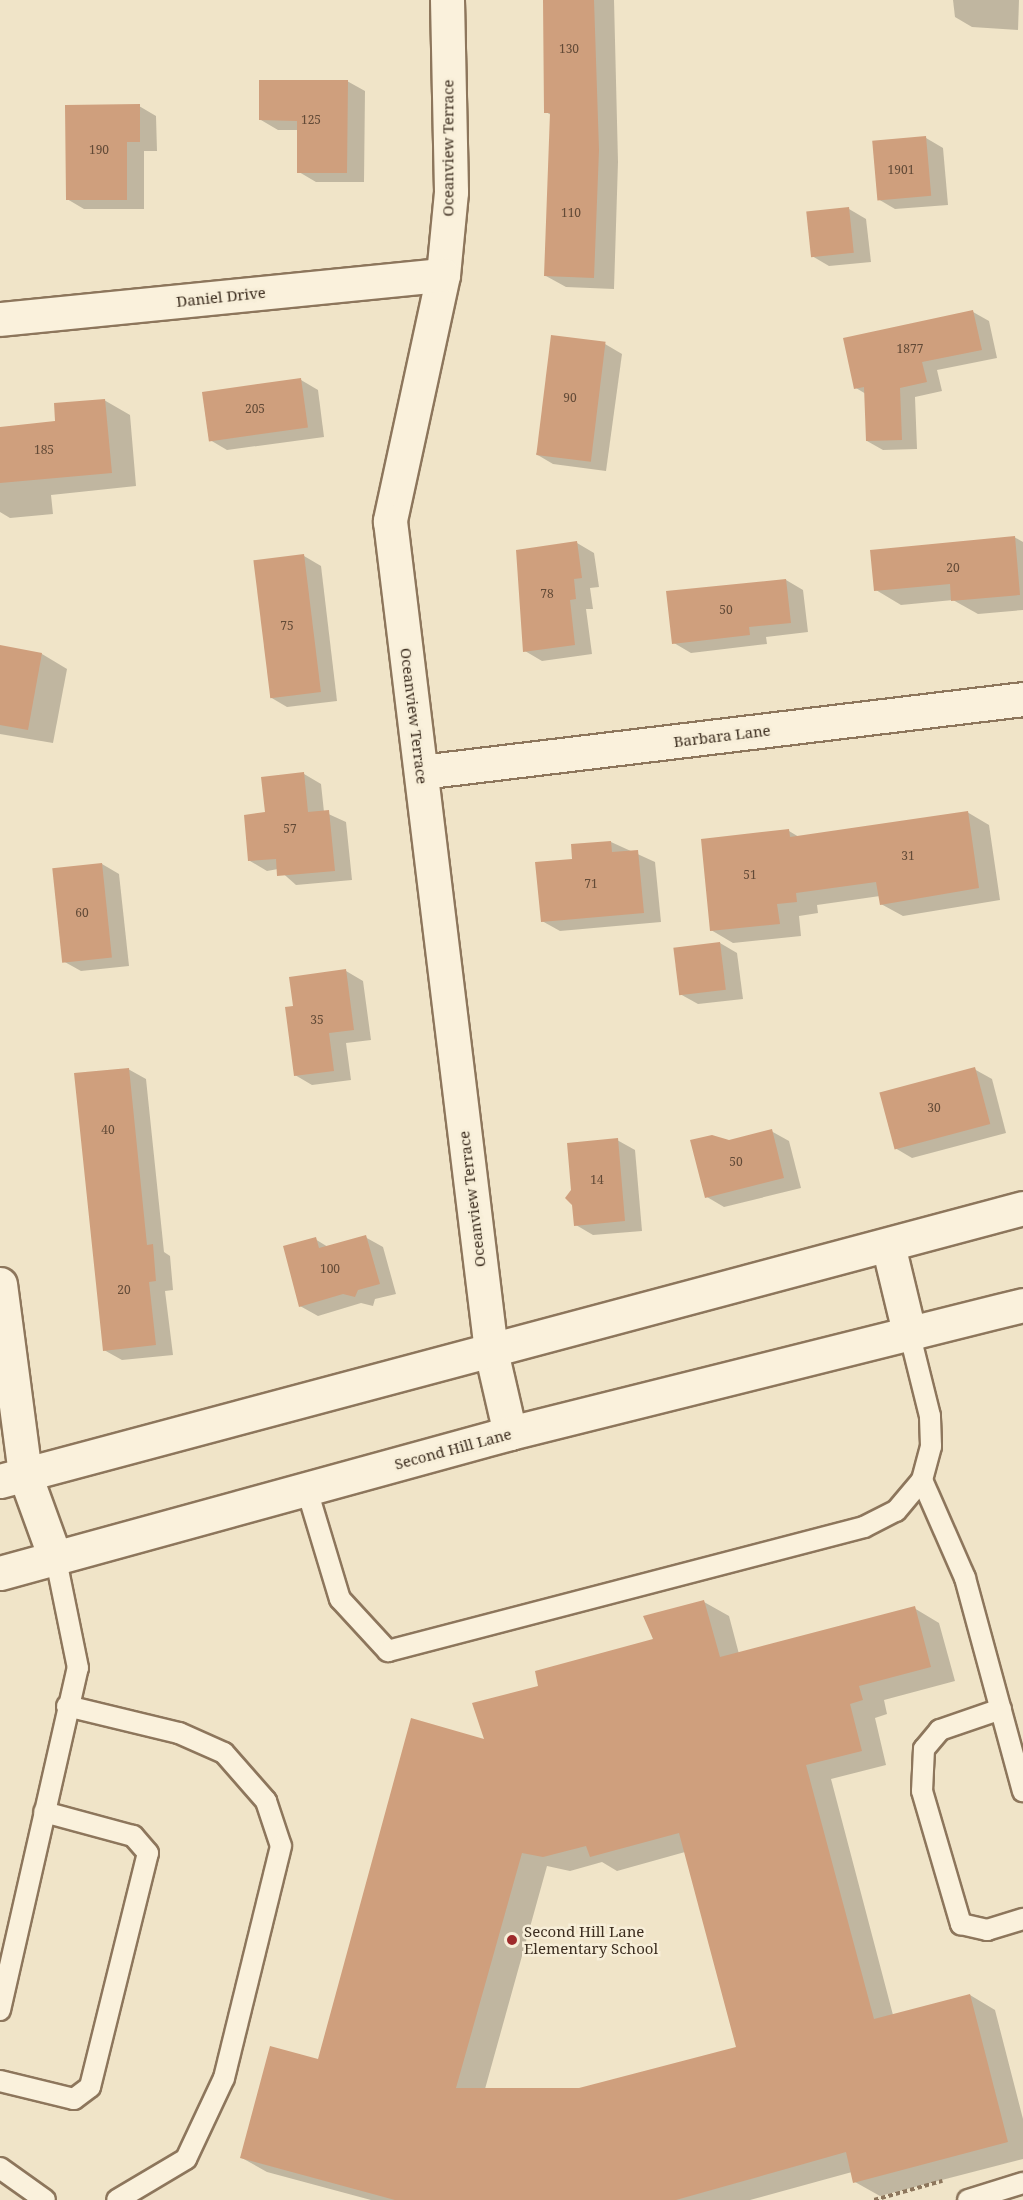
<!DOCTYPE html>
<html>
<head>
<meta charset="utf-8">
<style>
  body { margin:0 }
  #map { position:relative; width:1023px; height:2200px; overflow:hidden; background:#f0e4c8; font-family:"Noto Serif",serif }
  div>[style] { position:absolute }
  .shadow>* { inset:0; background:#0003 }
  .building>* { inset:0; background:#cf9f7d; transform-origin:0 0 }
  .path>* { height:4px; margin-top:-2px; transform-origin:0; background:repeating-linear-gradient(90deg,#8d765c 0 4.5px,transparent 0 7.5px) }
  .roads { filter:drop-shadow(2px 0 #8d765c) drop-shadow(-2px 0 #8d765c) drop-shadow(0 2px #8d765c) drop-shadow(0 -2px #8d765c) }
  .service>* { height:20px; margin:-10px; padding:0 10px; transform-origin:10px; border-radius:10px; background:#faf1dc }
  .minor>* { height:33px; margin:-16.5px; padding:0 16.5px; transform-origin:16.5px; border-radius:16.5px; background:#faf1dc }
  .tertiary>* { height:33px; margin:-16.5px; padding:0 16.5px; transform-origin:16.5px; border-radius:16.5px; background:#faf1dc }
  .dots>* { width:16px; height:16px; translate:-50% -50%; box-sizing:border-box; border:3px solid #f7eed8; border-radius:50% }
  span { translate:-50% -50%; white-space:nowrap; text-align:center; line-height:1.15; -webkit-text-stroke:5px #f7eed8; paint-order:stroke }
  .number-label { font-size:12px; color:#624a37 }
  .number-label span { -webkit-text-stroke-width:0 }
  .street-label { font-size:15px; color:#3d2e20 }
  .poi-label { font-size:15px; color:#3d2e20 }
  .left { translate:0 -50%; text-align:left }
</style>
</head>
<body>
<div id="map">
  <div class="shadow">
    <i style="clip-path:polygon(545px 0,614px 0,618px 162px,614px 289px,566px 287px,546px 276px,551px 115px,546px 112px)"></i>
    <i style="clip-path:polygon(953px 0,1019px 0,1018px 30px,972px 27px,955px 17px)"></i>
    <i style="clip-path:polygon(347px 81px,365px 91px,364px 182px,316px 182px,299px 172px,299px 130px,278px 130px,261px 120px)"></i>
    <i style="clip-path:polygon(139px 106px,156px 116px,157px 151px,144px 151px,144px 209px,84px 209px,67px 199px)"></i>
    <i style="clip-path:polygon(926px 138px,943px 148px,948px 205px,895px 209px,878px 199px)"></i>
    <i style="clip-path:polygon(849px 209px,866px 219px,871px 262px,829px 266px,812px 256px)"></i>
    <i style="clip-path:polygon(973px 312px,989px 321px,997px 358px,937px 370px,942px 391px,915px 397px,917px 449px,883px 450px,867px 441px,866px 394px,856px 388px)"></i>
    <i style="clip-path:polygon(605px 344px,622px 354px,606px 471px,553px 464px,536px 454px)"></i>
    <i style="clip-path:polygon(301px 380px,318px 390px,324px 437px,227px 450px,210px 440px)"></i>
    <i style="clip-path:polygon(104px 400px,130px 415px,136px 486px,51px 495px,53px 514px,10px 518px,0 512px,0 428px,57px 423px)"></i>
    <i style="clip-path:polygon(1014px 537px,1023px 542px,1023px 610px,978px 614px,953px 600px,901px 605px,876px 590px)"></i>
    <i style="clip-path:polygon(577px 543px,594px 553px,599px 587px,590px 588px,593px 609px,586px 609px,592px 654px,542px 661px,525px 651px)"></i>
    <i style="clip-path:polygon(304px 556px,321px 566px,337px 701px,287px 707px,270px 697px)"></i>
    <i style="clip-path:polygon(786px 580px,803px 590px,808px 632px,766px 637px,767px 644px,691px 653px,674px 643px)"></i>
    <i style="clip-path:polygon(0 647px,42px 654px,67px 669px,53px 743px,0 734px)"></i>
    <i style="clip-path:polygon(304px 774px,321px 784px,324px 812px,346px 822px,352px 880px,296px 885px,278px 869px,267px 871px,250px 861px,267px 814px)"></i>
    <i style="clip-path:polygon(967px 812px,989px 825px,1000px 900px,903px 916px,881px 904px,880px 896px,817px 905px,818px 913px,799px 916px,801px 936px,733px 943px,711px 930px,789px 831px,799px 837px)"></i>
    <i style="clip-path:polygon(611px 842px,655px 862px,661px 922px,560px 931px,542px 921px,574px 860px)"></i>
    <i style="clip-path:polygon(102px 864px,119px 874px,129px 966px,81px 971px,63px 961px)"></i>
    <i style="clip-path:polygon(720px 943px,737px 953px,743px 999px,698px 1004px,680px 994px)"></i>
    <i style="clip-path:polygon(346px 971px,363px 981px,371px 1040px,346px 1043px,351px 1080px,312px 1085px,295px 1075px,295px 1007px)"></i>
    <i style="clip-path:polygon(128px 1069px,146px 1079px,164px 1252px,170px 1256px,173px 1290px,165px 1291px,173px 1355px,122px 1360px,104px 1350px)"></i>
    <i style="clip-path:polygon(974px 1069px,992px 1079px,1006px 1133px,912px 1158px,895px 1148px)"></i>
    <i style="clip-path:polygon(771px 1131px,789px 1141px,801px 1188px,724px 1207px,707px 1197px,729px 1142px)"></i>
    <i style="clip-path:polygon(617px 1140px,635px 1150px,642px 1231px,593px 1235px,576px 1225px)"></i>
    <i style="clip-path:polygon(365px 1237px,383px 1247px,396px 1294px,375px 1299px,373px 1306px,361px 1303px,318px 1316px,300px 1306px,315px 1239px,328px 1247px)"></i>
    <i style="clip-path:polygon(evenodd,704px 1602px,729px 1616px,739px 1654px,914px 1608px,939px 1623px,955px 1681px,884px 1700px,887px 1714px,875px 1718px,886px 1765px,831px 1779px,893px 2015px,970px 1995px,995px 2010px,1023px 2119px,1023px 2159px,880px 2196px,855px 2182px,852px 2172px,750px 2200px,371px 2200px,267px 2172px,242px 2158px,319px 2060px,486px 1742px,540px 1687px,655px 1640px,704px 1602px,685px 1852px,738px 2048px,579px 2090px,485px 2089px,547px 1866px,570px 1871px,602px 1862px,617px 1871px,685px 1852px)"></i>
  </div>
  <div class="building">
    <i style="clip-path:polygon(543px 0,594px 0,599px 150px,594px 278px,544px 276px,550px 113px,544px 113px)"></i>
    <i style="clip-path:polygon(259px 80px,348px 80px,347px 173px,297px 173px,297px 121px,259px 120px)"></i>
    <i style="clip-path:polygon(140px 104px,140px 142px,127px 142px,127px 200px,66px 200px,65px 105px)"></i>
    <i style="left:926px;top:136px;width:60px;height:54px;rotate:85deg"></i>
    <i style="left:849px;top:207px;width:46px;height:43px;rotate:84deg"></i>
    <i style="clip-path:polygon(973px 310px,982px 350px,922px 362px,927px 382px,900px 388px,902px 440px,866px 441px,864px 387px,854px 389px,843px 338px)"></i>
    <i style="left:551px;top:335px;width:55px;height:121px;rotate:7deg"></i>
    <i style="left:301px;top:378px;width:50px;height:100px;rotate:82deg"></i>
    <i style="clip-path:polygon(105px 399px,112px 473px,0 483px,0 427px,55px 421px,54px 403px)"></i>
    <i style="clip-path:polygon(1015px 536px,1020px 595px,951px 601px,950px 584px,874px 591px,870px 550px)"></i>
    <i style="clip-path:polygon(577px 541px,582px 578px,574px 579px,576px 599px,570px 600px,575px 645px,523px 652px,516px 550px)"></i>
    <i style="left:304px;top:554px;width:139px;height:51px;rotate:83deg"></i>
    <i style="clip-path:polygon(786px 579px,791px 623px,749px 627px,750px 635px,672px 644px,666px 591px)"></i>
    <i style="clip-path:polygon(0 645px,42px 653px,28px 730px,0 725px)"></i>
    <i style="clip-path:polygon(304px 772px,308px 812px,329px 810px,335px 871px,277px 876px,276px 859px,248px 861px,244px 815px,265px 812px,261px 777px)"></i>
    <i style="clip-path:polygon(968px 811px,979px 888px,880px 905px,876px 882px,796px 893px,797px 902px,777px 904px,780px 924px,710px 931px,701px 839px,789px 829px,790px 837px)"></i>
    <i style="clip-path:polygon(611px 841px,612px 852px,638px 850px,644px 913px,541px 922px,535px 862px,572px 859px,571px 844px)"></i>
    <i style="left:102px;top:863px;width:95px;height:50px;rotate:84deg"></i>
    <i style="left:720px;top:942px;width:48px;height:47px;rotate:83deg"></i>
    <i style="clip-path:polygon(346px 969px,354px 1030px,329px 1033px,334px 1071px,294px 1076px,285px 1007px,293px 1006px,289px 977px)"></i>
    <i style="left:975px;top:1067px;width:59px;height:99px;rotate:75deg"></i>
    <i style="clip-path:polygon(129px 1068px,147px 1245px,153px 1244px,156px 1281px,149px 1282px,156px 1345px,103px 1351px,74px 1073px)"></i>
    <i style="clip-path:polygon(772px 1129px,784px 1178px,705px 1198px,690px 1140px,712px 1135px,729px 1140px)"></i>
    <i style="clip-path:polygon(618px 1138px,625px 1221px,574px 1226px,572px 1205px,565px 1198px,571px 1190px,567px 1143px)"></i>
    <i style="clip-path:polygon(366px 1235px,380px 1284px,358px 1290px,355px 1297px,343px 1294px,299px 1307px,283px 1246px,316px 1237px,319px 1248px)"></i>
    <i style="clip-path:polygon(evenodd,704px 1600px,720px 1657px,915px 1606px,931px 1667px,859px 1686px,863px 1700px,850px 1704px,862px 1751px,806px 1765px,874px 2019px,970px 1994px,1008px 2142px,853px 2183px,846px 2152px,676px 2200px,395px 2200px,240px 2158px,270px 2046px,318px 2059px,411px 1718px,484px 1739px,472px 1703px,538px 1686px,535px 1671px,653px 1639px,643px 1616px,704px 1600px,679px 1833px,736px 2047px,579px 2088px,456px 2088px,522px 1853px,543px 1857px,586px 1846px,590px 1857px,679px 1833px)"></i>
  </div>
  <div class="path">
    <i style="left:874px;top:2200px;width:71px;rotate:-15.6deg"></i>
  </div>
  <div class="roads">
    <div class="service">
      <i style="left:922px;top:1480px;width:107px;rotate:66.3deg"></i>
      <i style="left:965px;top:1578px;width:221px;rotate:74.8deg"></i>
      <i style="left:307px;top:1490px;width:114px;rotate:73.2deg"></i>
      <i style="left:340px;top:1599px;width:71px;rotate:47.3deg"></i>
      <i style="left:388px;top:1651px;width:492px;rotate:-14.6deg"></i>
      <i style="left:864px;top:1527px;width:36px;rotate:-27deg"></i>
      <i style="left:896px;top:1511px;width:40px;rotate:-50deg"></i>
      <i style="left:922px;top:1480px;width:35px;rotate:-75deg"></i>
      <i style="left:931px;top:1446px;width:30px;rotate:-92deg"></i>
      <i style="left:930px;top:1416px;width:82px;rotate:-104deg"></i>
      <i style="left:67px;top:1706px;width:115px;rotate:13.6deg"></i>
      <i style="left:179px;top:1733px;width:49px;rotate:24deg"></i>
      <i style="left:224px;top:1753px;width:64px;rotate:48.8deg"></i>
      <i style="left:266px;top:1801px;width:47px;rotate:71.6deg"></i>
      <i style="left:281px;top:1846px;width:239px;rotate:103.8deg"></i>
      <i style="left:224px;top:2078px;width:89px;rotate:115.1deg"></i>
      <i style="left:186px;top:2159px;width:80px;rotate:149.3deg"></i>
      <i style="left:1001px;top:1709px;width:65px;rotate:161deg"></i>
      <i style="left:940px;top:1730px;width:25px;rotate:130deg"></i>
      <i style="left:924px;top:1749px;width:42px;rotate:92.7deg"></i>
      <i style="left:922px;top:1791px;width:139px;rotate:73.7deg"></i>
      <i style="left:961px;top:1924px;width:27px;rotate:13deg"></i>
      <i style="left:987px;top:1930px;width:38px;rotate:-17deg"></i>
      <i style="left:0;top:2010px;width:351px;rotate:-77.2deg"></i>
      <i style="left:78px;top:1668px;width:110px;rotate:-101.5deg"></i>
      <i style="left:0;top:2081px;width:76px;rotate:13.7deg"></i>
      <i style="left:74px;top:2099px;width:20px;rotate:-37deg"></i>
      <i style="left:90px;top:2087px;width:241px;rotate:-76.1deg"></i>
      <i style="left:148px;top:1853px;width:23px;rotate:-131deg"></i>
      <i style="left:133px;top:1836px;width:92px;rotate:-164.9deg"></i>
      <i style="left:0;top:2168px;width:55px;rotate:35.4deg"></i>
      <i style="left:968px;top:2200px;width:58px;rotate:-17.2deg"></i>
    </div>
    <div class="minor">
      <i style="left:447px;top:0;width:192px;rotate:88.8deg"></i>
      <i style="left:451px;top:192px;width:83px;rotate:95.5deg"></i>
      <i style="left:443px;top:275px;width:252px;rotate:102.2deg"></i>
      <i style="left:390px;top:521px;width:836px;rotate:83.06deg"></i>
      <i style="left:491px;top:1351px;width:84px;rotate:77deg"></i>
      <i style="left:0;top:319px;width:445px;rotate:-5.7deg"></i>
      <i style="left:421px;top:772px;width:606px;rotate:-6.91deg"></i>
      <i style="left:0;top:1284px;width:193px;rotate:82.5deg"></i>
    </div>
    <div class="tertiary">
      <i style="left:888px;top:1245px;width:94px;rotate:76.4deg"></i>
      <i style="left:25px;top:1475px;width:90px;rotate:70deg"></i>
      <i style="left:0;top:1481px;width:1059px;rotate:-14.94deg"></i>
      <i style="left:0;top:1573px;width:529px;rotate:-15.35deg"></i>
      <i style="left:510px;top:1433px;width:529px;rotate:-14.01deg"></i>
    </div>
  </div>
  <div class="dots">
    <i style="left:512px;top:1940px;background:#9e2a2b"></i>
  </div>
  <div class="number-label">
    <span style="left:569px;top:49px">130</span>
    <span style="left:311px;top:120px">125</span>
    <span style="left:99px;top:150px">190</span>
    <span style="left:901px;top:170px">1901</span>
    <span style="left:571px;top:213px">110</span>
    <span style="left:910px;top:349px">1877</span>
    <span style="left:570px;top:398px">90</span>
    <span style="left:255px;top:409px">205</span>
    <span style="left:44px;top:450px">185</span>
    <span style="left:953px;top:568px">20</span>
    <span style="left:547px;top:594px">78</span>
    <span style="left:726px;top:610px">50</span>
    <span style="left:287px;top:626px">75</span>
    <span style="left:290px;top:829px">57</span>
    <span style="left:908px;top:856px">31</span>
    <span style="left:750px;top:875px">51</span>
    <span style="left:591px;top:884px">71</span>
    <span style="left:82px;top:913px">60</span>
    <span style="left:317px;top:1020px">35</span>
    <span style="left:934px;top:1108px">30</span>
    <span style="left:108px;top:1130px">40</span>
    <span style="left:736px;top:1162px">50</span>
    <span style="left:597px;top:1180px">14</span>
    <span style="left:330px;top:1269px">100</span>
    <span style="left:124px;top:1290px">20</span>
  </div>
  <div class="street-label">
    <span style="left:448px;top:148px;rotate:-90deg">Oceanview Terrace</span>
    <span style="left:221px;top:297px;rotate:-6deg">Daniel Drive</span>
    <span style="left:414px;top:716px;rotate:83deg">Oceanview Terrace</span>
    <span style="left:722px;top:736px;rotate:-7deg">Barbara Lane</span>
    <span style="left:472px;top:1199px;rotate:-97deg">Oceanview Terrace</span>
    <span style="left:453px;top:1449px;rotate:-15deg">Second Hill Lane</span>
  </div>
  <div class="poi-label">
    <span class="left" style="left:524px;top:1940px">Second Hill Lane<br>Elementary School</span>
  </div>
</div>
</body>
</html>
